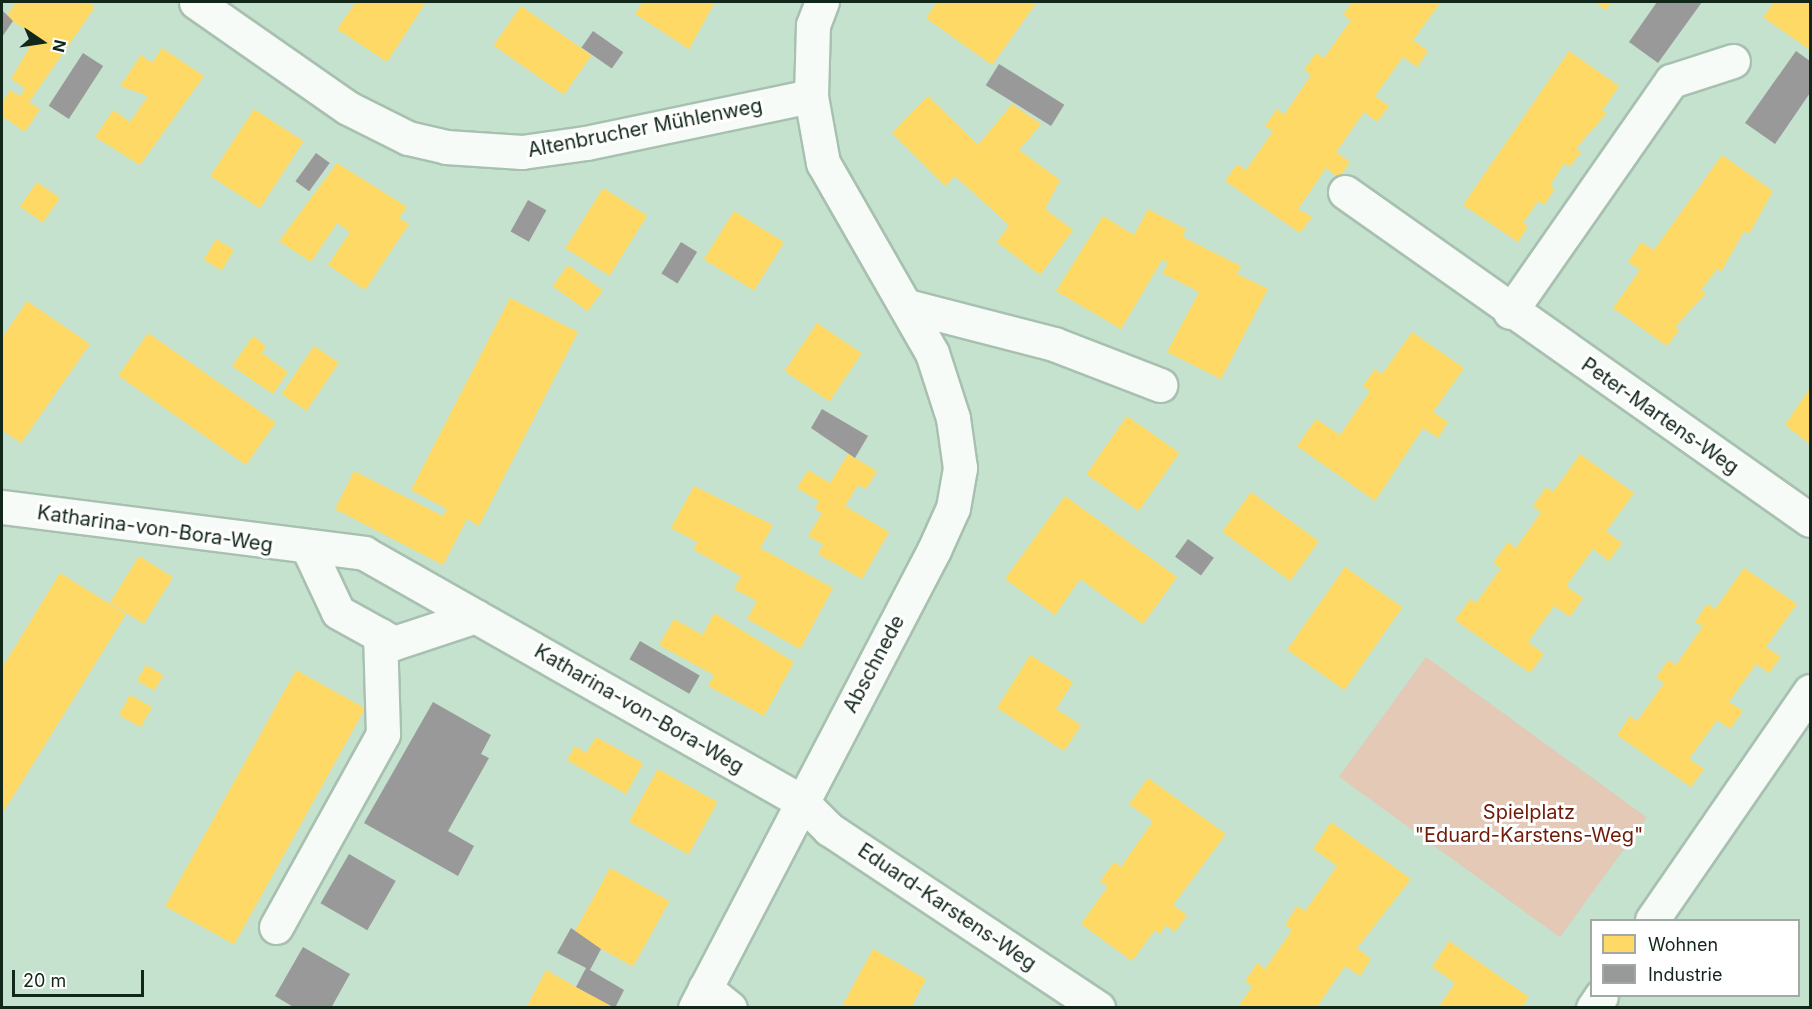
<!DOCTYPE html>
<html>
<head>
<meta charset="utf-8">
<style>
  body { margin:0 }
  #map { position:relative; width:1812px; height:1009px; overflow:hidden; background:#c4e2cd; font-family:Inter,sans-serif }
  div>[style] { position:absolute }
  .green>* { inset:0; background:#e3c9b6; transform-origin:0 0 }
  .homes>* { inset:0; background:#ffd966; transform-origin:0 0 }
  .industry>* { inset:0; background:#999; transform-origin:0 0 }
  .roads { filter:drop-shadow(2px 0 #a8c0b0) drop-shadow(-2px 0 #a8c0b0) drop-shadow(0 2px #a8c0b0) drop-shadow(0 -2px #a8c0b0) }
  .minor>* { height:33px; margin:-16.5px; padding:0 16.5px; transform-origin:16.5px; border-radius:16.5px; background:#f6fbf8 }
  span { translate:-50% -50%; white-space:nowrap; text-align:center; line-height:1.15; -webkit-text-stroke:6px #fff; paint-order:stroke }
  .street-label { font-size:20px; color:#112719 }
  .park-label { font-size:20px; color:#701b08 }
  .frame { position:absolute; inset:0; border:3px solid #112719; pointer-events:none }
  .legend { position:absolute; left:1590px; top:919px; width:210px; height:78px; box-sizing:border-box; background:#fff; border:2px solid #a0a9a3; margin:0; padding:8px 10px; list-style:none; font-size:18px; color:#112719 }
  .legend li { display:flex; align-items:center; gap:12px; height:30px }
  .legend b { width:30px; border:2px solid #a0a9a3 }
  .north { position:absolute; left:12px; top:12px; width:60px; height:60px; -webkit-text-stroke:4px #fff; paint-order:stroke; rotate:103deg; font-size:16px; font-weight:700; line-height:24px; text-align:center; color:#112719 }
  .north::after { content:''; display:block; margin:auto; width:21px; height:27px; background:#112719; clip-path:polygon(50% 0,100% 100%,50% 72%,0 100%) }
  .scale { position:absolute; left:12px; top:970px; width:132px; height:27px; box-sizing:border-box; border:3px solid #112719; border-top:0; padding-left:8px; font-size:18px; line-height:21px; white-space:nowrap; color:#112719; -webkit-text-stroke:4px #fff; paint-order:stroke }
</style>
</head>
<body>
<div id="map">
  <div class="green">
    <i style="left:1426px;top:657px;width:273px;height:148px;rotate:36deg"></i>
  </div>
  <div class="homes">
    <i style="clip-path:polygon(16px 2px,88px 2px,95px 7px,29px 102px,40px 109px,25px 132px,2px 116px,2px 103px,10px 90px,20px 96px,25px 88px,11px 79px,36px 36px,6px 17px)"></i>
    <i style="clip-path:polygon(356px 2px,426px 2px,387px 62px,337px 29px)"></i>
    <i style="clip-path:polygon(643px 2px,715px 2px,689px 49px,635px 14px)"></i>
    <i style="clip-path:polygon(937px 2px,1037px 2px,992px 65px,926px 18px)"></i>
    <i style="clip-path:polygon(1352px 2px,1441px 2px,1413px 40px,1428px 51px,1417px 67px,1403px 57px,1375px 96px,1389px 106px,1377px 122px,1364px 112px,1336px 152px,1350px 162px,1339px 178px,1326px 168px,1298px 209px,1312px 217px,1300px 233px,1225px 181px,1237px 164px,1246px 170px,1273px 131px,1265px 126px,1277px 109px,1284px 115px,1311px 75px,1304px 70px,1316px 53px,1324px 58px,1351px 20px,1343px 15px)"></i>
    <i style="clip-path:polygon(1594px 2px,1612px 2px,1606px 10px)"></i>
    <i style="clip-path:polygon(1774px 2px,1810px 2px,1810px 50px,1763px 17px)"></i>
    <i style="left:521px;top:6px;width:86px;height:48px;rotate:35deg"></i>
    <i style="clip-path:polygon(162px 48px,204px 76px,140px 165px,95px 137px,113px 110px,130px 122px,148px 96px,120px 86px,141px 55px,152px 63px)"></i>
    <i style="clip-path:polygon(1569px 51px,1619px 86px,1602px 111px,1607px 113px,1576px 148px,1581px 152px,1570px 167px,1564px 163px,1550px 186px,1555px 189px,1544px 205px,1538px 201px,1523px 223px,1528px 226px,1518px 242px,1463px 205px)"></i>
    <i style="clip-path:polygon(928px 96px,978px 145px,1012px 104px,1041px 124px,1019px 150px,1060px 180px,1045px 209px,1073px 230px,1040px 275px,997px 242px,1009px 225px,955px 176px,945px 186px,892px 133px)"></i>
    <i style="left:254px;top:109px;width:59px;height:80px;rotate:33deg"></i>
    <i style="clip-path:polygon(1722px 155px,1773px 191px,1749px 234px,1744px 231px,1721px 272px,1717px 269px,1701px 290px,1706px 293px,1675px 327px,1679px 330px,1667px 346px,1613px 308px,1640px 270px,1628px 262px,1641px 242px,1654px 250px)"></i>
    <i style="clip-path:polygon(337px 163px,407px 207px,399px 218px,409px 224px,365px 290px,328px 265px,350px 232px,337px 223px,311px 262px,279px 241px)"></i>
    <i style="left:37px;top:182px;width:28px;height:30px;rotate:35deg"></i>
    <i style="left:603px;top:188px;width:52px;height:71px;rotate:32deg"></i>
    <i style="clip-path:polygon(1148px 209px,1186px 229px,1183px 237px,1241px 266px,1237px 274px,1268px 289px,1221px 379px,1167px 352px,1199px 292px,1162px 273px,1168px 263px,1162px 260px,1121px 329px,1056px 291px,1103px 216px,1134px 235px)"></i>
    <i style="left:734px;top:211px;width:59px;height:57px;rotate:32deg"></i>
    <i style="left:216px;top:239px;width:21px;height:24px;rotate:31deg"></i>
    <i style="left:568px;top:265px;width:43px;height:26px;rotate:36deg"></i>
    <i style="clip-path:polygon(510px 298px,578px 332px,479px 526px,467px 519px,443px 565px,335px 509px,354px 471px,443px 516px,447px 509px,411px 490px)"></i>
    <i style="clip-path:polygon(27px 301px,90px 344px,21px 443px,2px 430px,2px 338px)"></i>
    <i style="left:817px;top:323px;width:54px;height:58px;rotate:34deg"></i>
    <i style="clip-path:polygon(1412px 332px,1464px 368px,1433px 412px,1448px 422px,1438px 438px,1423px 428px,1375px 501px,1297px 446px,1316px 419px,1340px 435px,1370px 391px,1363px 386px,1375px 369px,1382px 374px)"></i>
    <i style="left:148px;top:333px;width:156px;height:52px;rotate:35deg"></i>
    <i style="clip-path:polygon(253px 336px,266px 346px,262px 353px,288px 372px,273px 394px,232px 366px)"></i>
    <i style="left:314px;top:346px;width:30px;height:58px;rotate:34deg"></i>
    <i style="clip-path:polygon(1810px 388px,1810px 444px,1785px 425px)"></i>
    <i style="left:1127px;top:416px;width:64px;height:71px;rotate:35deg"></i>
    <i style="clip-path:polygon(848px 454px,877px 471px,866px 489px,858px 485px,845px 506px,889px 532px,862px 579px,818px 554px,823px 544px,808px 536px,822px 513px,815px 509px,819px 501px,797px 488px,808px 470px,830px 483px)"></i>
    <i style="clip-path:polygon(1580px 454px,1634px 493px,1606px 531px,1622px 543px,1609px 561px,1593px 549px,1566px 586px,1583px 598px,1570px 617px,1554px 606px,1528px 642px,1544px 654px,1530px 673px,1455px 620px,1470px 599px,1476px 603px,1501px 568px,1493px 563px,1508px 542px,1516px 548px,1541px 512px,1533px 506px,1546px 487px,1553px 492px)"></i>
    <i style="clip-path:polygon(694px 486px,773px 525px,760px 548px,833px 588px,800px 649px,747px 619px,757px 601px,734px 589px,741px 576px,694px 550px,697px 542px,671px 528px)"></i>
    <i style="left:1251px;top:492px;width:84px;height:49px;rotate:36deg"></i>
    <i style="clip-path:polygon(1065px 496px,1177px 577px,1143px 624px,1080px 579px,1055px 615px,1005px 579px)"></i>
    <i style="left:139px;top:556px;width:40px;height:55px;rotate:32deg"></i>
    <i style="left:1345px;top:567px;width:70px;height:101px;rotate:35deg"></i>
    <i style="clip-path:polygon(1744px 568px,1797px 604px,1766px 647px,1781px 657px,1769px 673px,1756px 664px,1729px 702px,1743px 711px,1730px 729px,1717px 720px,1689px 759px,1704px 769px,1691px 787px,1617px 735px,1630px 716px,1637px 721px,1664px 683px,1656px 678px,1668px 660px,1676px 665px,1703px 626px,1695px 622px,1707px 604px,1715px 609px)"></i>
    <i style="clip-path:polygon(60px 573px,126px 614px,2px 814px,2px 668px)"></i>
    <i style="clip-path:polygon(714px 613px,794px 662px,764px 716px,708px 686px,714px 675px,659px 645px,674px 619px,703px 635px)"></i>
    <i style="clip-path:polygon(1030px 655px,1073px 682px,1056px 709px,1081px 725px,1064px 751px,997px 708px)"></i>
    <i style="left:146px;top:665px;width:20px;height:18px;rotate:30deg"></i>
    <i style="left:296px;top:670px;width:79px;height:270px;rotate:29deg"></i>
    <i style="left:130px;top:695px;width:25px;height:23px;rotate:29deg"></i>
    <i style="clip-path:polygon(596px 737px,643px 763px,626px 794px,567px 760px,575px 746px,586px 753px)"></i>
    <i style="left:658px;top:769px;width:68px;height:60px;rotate:29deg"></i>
    <i style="clip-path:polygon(1148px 778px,1226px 834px,1173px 905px,1187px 915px,1175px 932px,1166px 925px,1160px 934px,1155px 930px,1132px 961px,1081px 924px,1108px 886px,1100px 881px,1114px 862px,1121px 867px,1153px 821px,1129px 804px)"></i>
    <i style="clip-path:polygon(1331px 822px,1411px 879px,1357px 948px,1371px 959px,1360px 976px,1345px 966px,1316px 1008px,1237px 1008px,1252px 987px,1245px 981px,1257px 963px,1265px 969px,1292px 930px,1285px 925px,1297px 906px,1305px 911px,1337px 866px,1313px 849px)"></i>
    <i style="left:610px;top:868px;width:68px;height:75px;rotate:29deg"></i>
    <i style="clip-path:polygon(1449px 941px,1529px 997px,1521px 1008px,1438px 1008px,1455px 983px,1432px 967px)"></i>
    <i style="clip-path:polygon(873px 949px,926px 979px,911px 1008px,841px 1008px)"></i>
    <i style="clip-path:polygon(546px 970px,576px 987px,615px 1008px,526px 1008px)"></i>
  </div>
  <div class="industry">
    <i style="clip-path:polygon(1657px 2px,1702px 2px,1658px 63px,1629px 42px)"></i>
    <i style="clip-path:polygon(2px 10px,13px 21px,2px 37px)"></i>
    <i style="left:593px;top:31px;width:37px;height:20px;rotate:35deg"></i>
    <i style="clip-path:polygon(1796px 51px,1810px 61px,1810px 93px,1775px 144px,1745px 123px)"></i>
    <i style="left:83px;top:53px;width:24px;height:63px;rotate:33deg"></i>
    <i style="left:999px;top:64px;width:77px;height:25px;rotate:32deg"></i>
    <i style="left:316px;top:153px;width:17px;height:35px;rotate:36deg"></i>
    <i style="left:528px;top:200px;width:21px;height:36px;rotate:29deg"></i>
    <i style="left:681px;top:242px;width:19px;height:37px;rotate:32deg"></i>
    <i style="clip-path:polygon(822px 409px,868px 436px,855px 458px,811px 428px)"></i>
    <i style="left:1188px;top:539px;width:32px;height:22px;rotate:36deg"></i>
    <i style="left:640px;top:641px;width:69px;height:21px;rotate:30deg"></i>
    <i style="clip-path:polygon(433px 702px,491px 735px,481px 754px,489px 758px,448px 831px,474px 846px,458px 876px,364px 823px)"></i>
    <i style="left:349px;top:854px;width:54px;height:57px;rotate:30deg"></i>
    <i style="clip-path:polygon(571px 928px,601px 949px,590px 970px,624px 990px,615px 1008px,576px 987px,586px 968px,557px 953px)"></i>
    <i style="clip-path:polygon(303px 947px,350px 974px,331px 1008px,295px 1008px,275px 996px)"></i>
  </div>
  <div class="roads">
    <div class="minor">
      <i style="left:196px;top:2px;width:185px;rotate:34.9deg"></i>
      <i style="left:348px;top:108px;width:67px;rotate:26.6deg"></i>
      <i style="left:408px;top:138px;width:39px;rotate:13deg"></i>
      <i style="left:446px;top:147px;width:76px;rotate:3.8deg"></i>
      <i style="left:522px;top:152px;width:65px;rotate:-8deg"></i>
      <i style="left:586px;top:143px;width:230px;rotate:-11.8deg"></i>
      <i style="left:1345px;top:192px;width:569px;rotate:35.2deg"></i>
      <i style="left:907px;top:306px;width:152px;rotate:14.5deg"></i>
      <i style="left:1054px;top:344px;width:114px;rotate:21.1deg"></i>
      <i style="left:1510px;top:312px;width:282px;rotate:-55.1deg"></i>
      <i style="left:1671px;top:81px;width:65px;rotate:-17.9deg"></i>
      <i style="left:2px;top:507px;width:365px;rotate:7.2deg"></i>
      <i style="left:364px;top:553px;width:502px;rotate:29.58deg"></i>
      <i style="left:801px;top:801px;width:40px;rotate:45deg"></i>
      <i style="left:829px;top:829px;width:323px;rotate:33.6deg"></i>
      <i style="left:309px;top:550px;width:68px;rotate:64.9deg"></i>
      <i style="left:338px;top:612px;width:64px;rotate:29deg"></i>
      <i style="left:394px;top:643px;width:86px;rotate:-18.2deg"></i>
      <i style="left:1652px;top:920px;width:278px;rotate:-55.4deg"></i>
      <i style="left:276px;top:927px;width:221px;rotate:-61deg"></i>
      <i style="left:383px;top:734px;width:99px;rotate:-91.7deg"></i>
      <i style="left:705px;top:988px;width:32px;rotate:39deg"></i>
      <i style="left:695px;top:1008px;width:517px;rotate:-62.44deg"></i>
      <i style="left:934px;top:550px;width:46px;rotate:-65.7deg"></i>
      <i style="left:953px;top:508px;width:41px;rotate:-80.1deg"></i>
      <i style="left:960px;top:468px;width:50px;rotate:-98deg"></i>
      <i style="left:953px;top:418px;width:68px;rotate:-107.9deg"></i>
      <i style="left:932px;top:353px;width:219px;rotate:-119.8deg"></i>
      <i style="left:823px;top:163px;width:68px;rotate:-100.2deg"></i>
      <i style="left:811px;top:96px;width:71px;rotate:-88.4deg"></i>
      <i style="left:813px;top:25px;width:25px;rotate:-69deg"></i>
      <i style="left:1593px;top:1008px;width:14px;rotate:-56deg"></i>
    </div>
  </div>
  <div class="street-label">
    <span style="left:645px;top:128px;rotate:-11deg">Altenbrucher Mühlenweg</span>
    <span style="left:1660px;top:416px;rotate:35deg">Peter-Martens-Weg</span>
    <span style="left:155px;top:529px;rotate:8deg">Katharina-von-Bora-Weg</span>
    <span style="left:874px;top:664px;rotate:-62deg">Abschnede</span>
    <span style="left:639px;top:709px;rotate:30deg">Katharina-von-Bora-Weg</span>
    <span style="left:947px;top:907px;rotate:34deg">Eduard-Karstens-Weg</span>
  </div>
  <div class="park-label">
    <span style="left:1529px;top:824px">Spielplatz<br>"Eduard-Karstens-Weg"</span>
  </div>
  <div class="frame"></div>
  <ul class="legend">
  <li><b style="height:16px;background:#ffd966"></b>Wohnen</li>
  <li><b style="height:16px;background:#999"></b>Industrie</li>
  </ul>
  <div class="north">N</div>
  <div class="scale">20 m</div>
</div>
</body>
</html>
